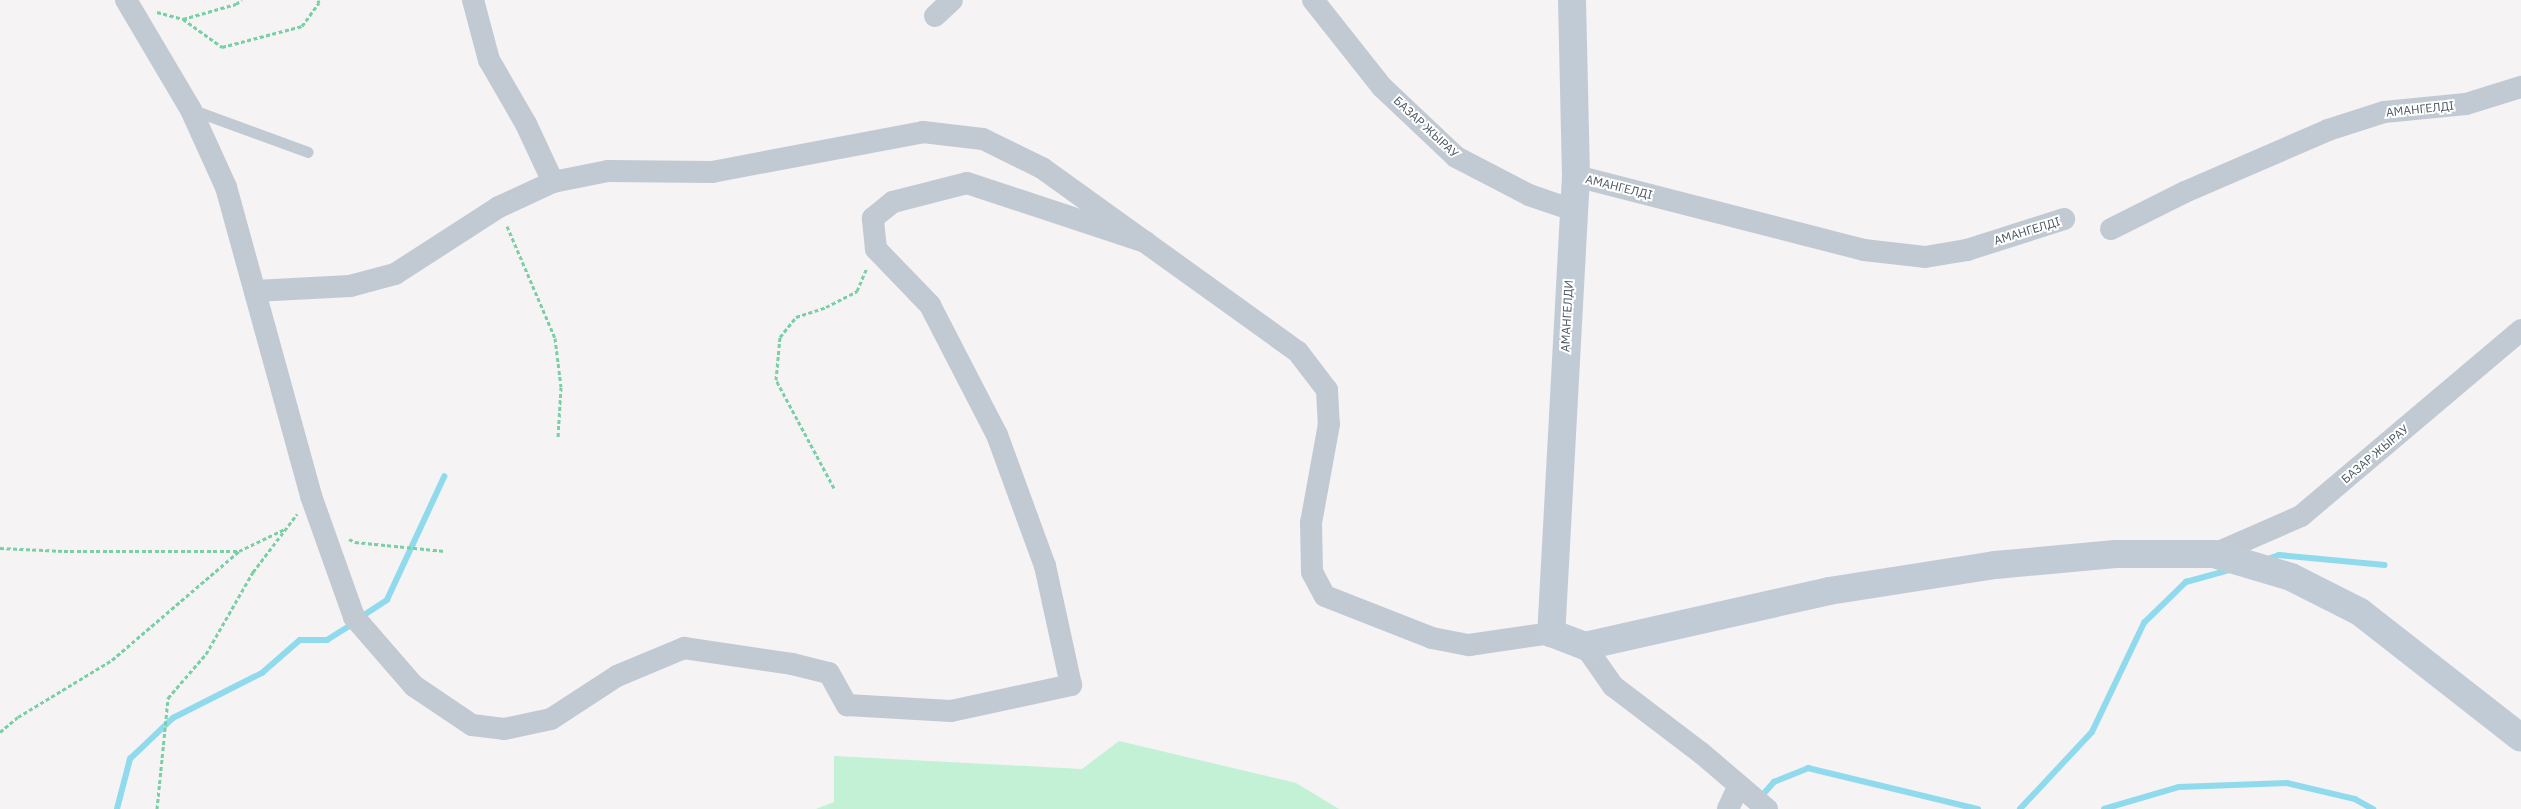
<!DOCTYPE html>
<html>
<head>
<meta charset="utf-8">
<style>
  body { margin:0 }
  #map { position:relative; width:2521px; height:809px; overflow:hidden; background:#f5f3f3; font-family:"IBM Plex Sans",sans-serif }
  div>[style] { position:absolute }
  .green>* { inset:0; background:#c3f1d5 }
  .stream>* { height:5.5px; margin:-2.75px; padding:0 2.75px; transform-origin:2.75px; border-radius:2.75px; background:#90daee }
  .path>* { height:3px; margin-top:-1.5px; transform-origin:0; background:repeating-linear-gradient(90deg,#7ad0a6 0 4px,transparent 0 6.5px) }
  .lane>* { height:11px; margin:-5.5px; padding:0 5.5px; transform-origin:5.5px; border-radius:5.5px; background:#c1cad2 }
  .street>* { height:22px; margin:-11px; padding:0 11px; transform-origin:11px; border-radius:11px; background:#c1cad2 }
  .secondary>* { height:28px; margin:-14px; padding:0 14px; transform-origin:14px; border-radius:14px; background:#c1cbd6 }
  span { translate:-50% -50%; white-space:nowrap; text-align:center; line-height:1.15; -webkit-text-stroke:4px #fff; paint-order:stroke }
  .street-label { font-size:12px; color:#4a5661 }
</style>
</head>
<body>
<div id="map">
  <div class="green">
    <i style="clip-path:polygon(1119px 741px,1296px 783px,1339px 809px,816px 809px,834px 802px,834px 756px,1082px 769px)"></i>
  </div>
  <div class="stream">
    <i style="left:2268px;top:559px;width:12px;rotate:-20deg"></i>
    <i style="left:2279px;top:555px;width:106px;rotate:5.4deg"></i>
    <i style="left:361px;top:617px;width:31px;rotate:-33deg"></i>
    <i style="left:387px;top:600px;width:136px;rotate:-65.1deg"></i>
    <i style="left:1760px;top:798px;width:21px;rotate:-49deg"></i>
    <i style="left:1774px;top:782px;width:37px;rotate:-22deg"></i>
    <i style="left:1808px;top:768px;width:175px;rotate:13.6deg"></i>
    <i style="left:117px;top:809px;width:52px;rotate:-75.4deg"></i>
    <i style="left:130px;top:759px;width:59px;rotate:-43.6deg"></i>
    <i style="left:173px;top:718px;width:100px;rotate:-26.8deg"></i>
    <i style="left:262px;top:673px;width:50px;rotate:-41deg"></i>
    <i style="left:300px;top:640px;width:27px"></i>
    <i style="left:327px;top:640px;width:32px;rotate:-32deg"></i>
    <i style="left:2020px;top:809px;width:105px;rotate:-46.9deg"></i>
    <i style="left:2092px;top:732px;width:121px;rotate:-64.5deg"></i>
    <i style="left:2144px;top:623px;width:59px;rotate:-44.3deg"></i>
    <i style="left:2186px;top:582px;width:46px;rotate:-15.3deg"></i>
    <i style="left:2104px;top:809px;width:78px;rotate:-16.3deg"></i>
    <i style="left:2179px;top:787px;width:108px;rotate:-2.1deg"></i>
    <i style="left:2287px;top:783px;width:70px;rotate:13.2deg"></i>
    <i style="left:2355px;top:799px;width:21px;rotate:29deg"></i>
  </div>
  <div class="path">
    <i style="left:157px;top:12px;width:27px;rotate:15deg"></i>
    <i style="left:183px;top:19px;width:55px;rotate:-15.8deg"></i>
    <i style="left:236px;top:4px;width:7px;rotate:-34deg"></i>
    <i style="left:183px;top:19px;width:48px;rotate:35.7deg"></i>
    <i style="left:222px;top:47px;width:83px;rotate:-14.7deg"></i>
    <i style="left:302px;top:26px;width:29px;rotate:-54deg"></i>
    <i style="left:319px;top:3px;width:3px;rotate:-108deg"></i>
    <i style="left:507px;top:226px;width:122px;rotate:66.8deg"></i>
    <i style="left:555px;top:338px;width:49px;rotate:83deg"></i>
    <i style="left:561px;top:387px;width:51px;rotate:93.4deg"></i>
    <i style="left:834px;top:488px;width:123px;rotate:-118.2deg"></i>
    <i style="left:776px;top:380px;width:43px;rotate:-84.7deg"></i>
    <i style="left:780px;top:337px;width:26px;rotate:-51deg"></i>
    <i style="left:796px;top:317px;width:32px;rotate:-18deg"></i>
    <i style="left:826px;top:307px;width:35px;rotate:-27deg"></i>
    <i style="left:857px;top:291px;width:25px;rotate:-67deg"></i>
    <i style="left:349px;top:539px;width:7px;rotate:27deg"></i>
    <i style="left:355px;top:542px;width:90px;rotate:5.7deg"></i>
    <i style="left:0;top:548px;width:64px;rotate:2.7deg"></i>
    <i style="left:64px;top:551px;width:175px"></i>
    <i style="left:0;top:732px;width:23px;rotate:-40deg"></i>
    <i style="left:18px;top:717px;width:110px;rotate:-31.2deg"></i>
    <i style="left:112px;top:660px;width:167px;rotate:-40.6deg"></i>
    <i style="left:239px;top:551px;width:51px;rotate:-25.6deg"></i>
    <i style="left:157px;top:809px;width:112px;rotate:-84.3deg"></i>
    <i style="left:168px;top:698px;width:58px;rotate:-49.2deg"></i>
    <i style="left:206px;top:654px;width:95px;rotate:-60.2deg"></i>
    <i style="left:253px;top:572px;width:73px;rotate:-52.8deg"></i>
  </div>
  <div class="lane">
    <i style="left:193px;top:110px;width:122px;rotate:20.1deg"></i>
  </div>
  <div class="street">
    <i style="left:126px;top:0;width:128px;rotate:59.4deg"></i>
    <i style="left:191px;top:110px;width:85px;rotate:65.6deg"></i>
    <i style="left:226px;top:187px;width:320px;rotate:74.6deg"></i>
    <i style="left:311px;top:496px;width:128px;rotate:70.4deg"></i>
    <i style="left:354px;top:617px;width:91px;rotate:49deg"></i>
    <i style="left:414px;top:686px;width:70px;rotate:33.9deg"></i>
    <i style="left:472px;top:725px;width:32px;rotate:7deg"></i>
    <i style="left:504px;top:729px;width:48px;rotate:-12deg"></i>
    <i style="left:551px;top:719px;width:79px;rotate:-33.1deg"></i>
    <i style="left:617px;top:676px;width:73px;rotate:-22.7deg"></i>
    <i style="left:684px;top:648px;width:109px;rotate:8.4deg"></i>
    <i style="left:792px;top:664px;width:38px;rotate:14deg"></i>
    <i style="left:829px;top:673px;width:37px;rotate:61deg"></i>
    <i style="left:847px;top:705px;width:104px;rotate:3.3deg"></i>
    <i style="left:951px;top:711px;width:123px;rotate:-12.2deg"></i>
    <i style="left:1071px;top:685px;width:122px;rotate:-102.3deg"></i>
    <i style="left:1045px;top:566px;width:140px;rotate:-110.1deg"></i>
    <i style="left:997px;top:435px;width:146px;rotate:-117.3deg"></i>
    <i style="left:930px;top:305px;width:78px;rotate:-134deg"></i>
    <i style="left:876px;top:249px;width:31px;rotate:-96deg"></i>
    <i style="left:873px;top:218px;width:26px;rotate:-39deg"></i>
    <i style="left:893px;top:202px;width:76px;rotate:-14.4deg"></i>
    <i style="left:967px;top:183px;width:188px;rotate:18.3deg"></i>
    <i style="left:473px;top:0;width:62px;rotate:75.1deg"></i>
    <i style="left:489px;top:60px;width:74px;rotate:60deg"></i>
    <i style="left:526px;top:124px;width:64px;rotate:65deg"></i>
    <i style="left:1313px;top:0;width:111px;rotate:51.6deg"></i>
    <i style="left:1382px;top:87px;width:102px;rotate:43.4deg"></i>
    <i style="left:1456px;top:157px;width:82px;rotate:27.5deg"></i>
    <i style="left:1529px;top:195px;width:46px;rotate:18.8deg"></i>
    <i style="left:935px;top:16px;width:23px;rotate:-43deg"></i>
    <i style="left:1576px;top:176px;width:297px;rotate:14.4deg"></i>
    <i style="left:1864px;top:250px;width:61px;rotate:6.5deg"></i>
    <i style="left:1925px;top:257px;width:43px;rotate:-9.5deg"></i>
    <i style="left:1967px;top:250px;width:102px;rotate:-17.7deg"></i>
    <i style="left:2111px;top:229px;width:83px;rotate:-26.6deg"></i>
    <i style="left:2185px;top:192px;width:156px;rotate:-23.4deg"></i>
    <i style="left:2328px;top:130px;width:59px;rotate:-17.8deg"></i>
    <i style="left:2384px;top:112px;width:82px;rotate:-5.6deg"></i>
    <i style="left:2466px;top:104px;width:58px;rotate:-17.2deg"></i>
    <i style="left:255px;top:291px;width:95px;rotate:-3deg"></i>
    <i style="left:350px;top:286px;width:47px;rotate:-14.9deg"></i>
    <i style="left:395px;top:274px;width:124px;rotate:-32.8deg"></i>
    <i style="left:499px;top:207px;width:60px;rotate:-24.8deg"></i>
    <i style="left:553px;top:182px;width:56px;rotate:-11.3deg"></i>
    <i style="left:608px;top:171px;width:104px;rotate:0.6deg"></i>
    <i style="left:712px;top:172px;width:215px;rotate:-10.7deg"></i>
    <i style="left:923px;top:132px;width:60px;rotate:6.7deg"></i>
    <i style="left:983px;top:139px;width:66px;rotate:26.2deg"></i>
    <i style="left:1042px;top:168px;width:315px;rotate:35.7deg"></i>
    <i style="left:1298px;top:352px;width:48px;rotate:52.7deg"></i>
    <i style="left:1327px;top:390px;width:34px;rotate:87deg"></i>
    <i style="left:1329px;top:424px;width:101px;rotate:100.3deg"></i>
    <i style="left:1311px;top:523px;width:49px;rotate:88.8deg"></i>
    <i style="left:1312px;top:572px;width:27px;rotate:62deg"></i>
    <i style="left:1325px;top:596px;width:115px;rotate:21.4deg"></i>
    <i style="left:1432px;top:638px;width:38px;rotate:11deg"></i>
    <i style="left:1469px;top:645px;width:83px;rotate:-8.3deg"></i>
    <i style="left:2214px;top:554px;width:95px;rotate:-23.6deg"></i>
    <i style="left:2301px;top:516px;width:288px;rotate:-40.2deg"></i>
    <i style="left:1585px;top:646px;width:49px;rotate:55deg"></i>
    <i style="left:1613px;top:686px;width:109px;rotate:37.2deg"></i>
    <i style="left:1700px;top:752px;width:88px;rotate:40.4deg"></i>
    <i style="left:1728px;top:809px;width:26px;rotate:-65deg"></i>
  </div>
  <div class="secondary">
    <i style="left:1572px;top:0;width:176px;rotate:88.7deg"></i>
    <i style="left:1576px;top:176px;width:458px;rotate:93.1deg"></i>
    <i style="left:1551px;top:633px;width:36px;rotate:21deg"></i>
    <i style="left:1585px;top:646px;width:250px;rotate:-12.7deg"></i>
    <i style="left:1829px;top:591px;width:168px;rotate:-8.9deg"></i>
    <i style="left:1995px;top:565px;width:121px;rotate:-5.2deg"></i>
    <i style="left:2116px;top:554px;width:98px"></i>
    <i style="left:2214px;top:554px;width:80px;rotate:16.6deg"></i>
    <i style="left:2291px;top:577px;width:77px;rotate:26.9deg"></i>
    <i style="left:2360px;top:612px;width:204px;rotate:38deg"></i>
  </div>
  <div class="street-label">
    <span style="left:2420px;top:109px;rotate:-6deg">АМАНГЕЛДІ</span>
    <span style="left:1426px;top:127px;rotate:43deg">БАЗАР ЖЫРАУ</span>
    <span style="left:1619px;top:187px;rotate:14deg">АМАНГЕЛДІ</span>
    <span style="left:2027px;top:231px;rotate:-17deg">АМАНГЕЛДІ</span>
    <span style="left:1567px;top:316px;rotate:-87deg">АМАНГЕЛДИ</span>
    <span style="left:2375px;top:454px;rotate:-40deg">БАЗАР ЖЫРАУ</span>
  </div>
</div>
</body>
</html>
